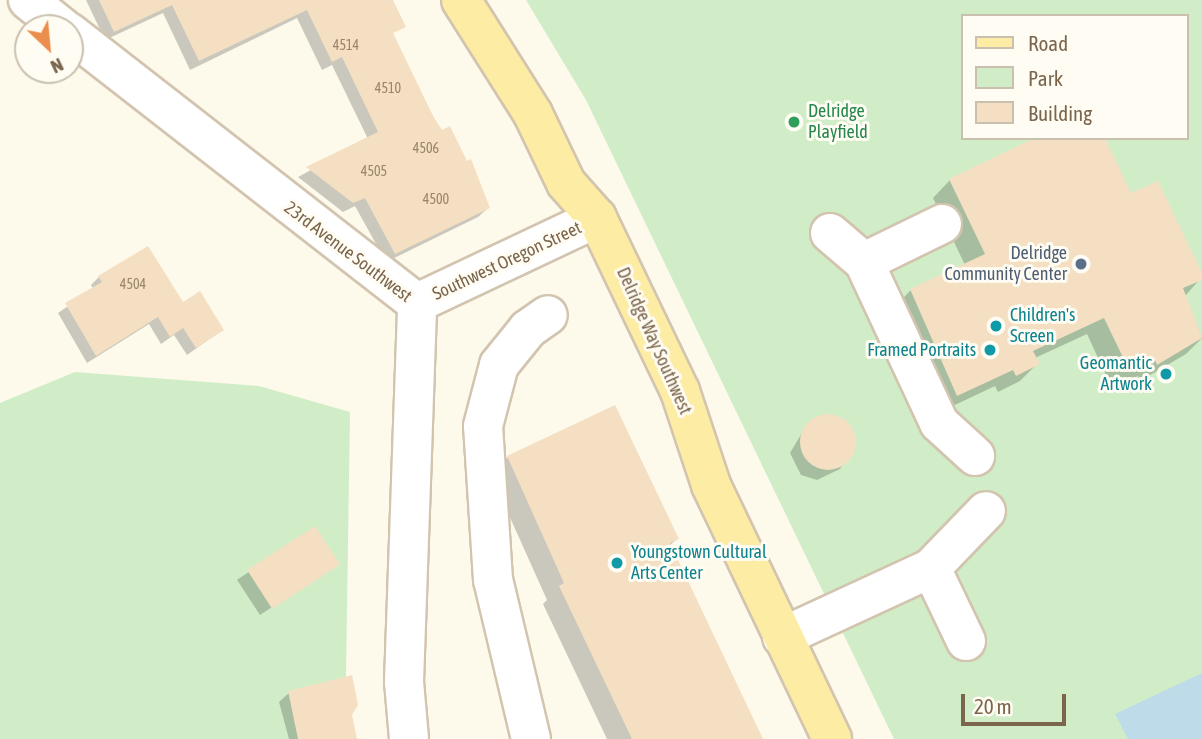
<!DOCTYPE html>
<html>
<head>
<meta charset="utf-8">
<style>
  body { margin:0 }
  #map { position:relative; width:1202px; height:739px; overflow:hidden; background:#fdfaeb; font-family:"Asap Condensed",sans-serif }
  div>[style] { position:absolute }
  .green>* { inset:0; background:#d0edc8 }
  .water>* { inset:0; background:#bedbe9 }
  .shadow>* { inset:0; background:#0003; transform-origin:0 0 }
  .building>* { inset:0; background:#f4dfc2; transform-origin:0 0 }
  .round { border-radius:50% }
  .roads { filter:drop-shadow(2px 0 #d2c4af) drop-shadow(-2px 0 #d2c4af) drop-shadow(0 2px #d2c4af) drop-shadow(0 -2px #d2c4af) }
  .minor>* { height:38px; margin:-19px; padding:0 19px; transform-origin:19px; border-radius:19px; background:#fff }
  .major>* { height:38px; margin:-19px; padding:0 19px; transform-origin:19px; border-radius:19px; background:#fdeca3 }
  .dots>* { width:19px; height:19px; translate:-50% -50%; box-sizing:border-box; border:4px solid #fffcf3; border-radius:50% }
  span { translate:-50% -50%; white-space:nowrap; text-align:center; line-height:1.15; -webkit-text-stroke:6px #fffcf3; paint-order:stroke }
  .number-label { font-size:14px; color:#99846a }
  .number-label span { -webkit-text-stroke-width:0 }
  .leisure-label { font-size:18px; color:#27864d }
  .left { translate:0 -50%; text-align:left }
  .street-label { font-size:18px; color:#7b654c }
  .service-label { font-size:18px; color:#4e5e75 }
  .right { translate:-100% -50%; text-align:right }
  .culture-label { font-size:18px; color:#0d838f }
  .legend { position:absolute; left:961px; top:14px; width:228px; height:126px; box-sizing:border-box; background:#fffcf3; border:2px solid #cac0b0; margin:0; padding:9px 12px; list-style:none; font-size:21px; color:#7b654c }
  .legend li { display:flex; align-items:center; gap:14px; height:35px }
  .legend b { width:35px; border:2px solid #cac0b0 }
  .north { position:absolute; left:14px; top:14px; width:70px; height:70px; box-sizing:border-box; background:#fffcf3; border:2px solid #cac0b0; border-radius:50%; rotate:154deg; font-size:19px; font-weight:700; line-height:28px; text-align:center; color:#7b654c }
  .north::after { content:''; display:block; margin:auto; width:24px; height:32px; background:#eb8e4d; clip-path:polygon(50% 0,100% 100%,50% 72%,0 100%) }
  .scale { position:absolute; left:961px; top:694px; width:105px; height:32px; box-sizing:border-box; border:4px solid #7b654c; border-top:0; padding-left:9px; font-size:21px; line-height:24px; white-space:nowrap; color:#7b654c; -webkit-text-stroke:5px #fffcf3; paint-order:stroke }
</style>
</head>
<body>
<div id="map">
  <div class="green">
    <i style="clip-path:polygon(evenodd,526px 0,1202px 0,1202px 739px,894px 739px,586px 100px,526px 0,962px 16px,1186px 16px,1186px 138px,962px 138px,962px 16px)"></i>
    <i style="clip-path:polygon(75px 372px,259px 386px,350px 412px,345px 739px,0 739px,0 403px)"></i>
  </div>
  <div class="water">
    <i style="clip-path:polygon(1202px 673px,1202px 739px,1128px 739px,1115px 714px)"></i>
  </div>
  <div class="shadow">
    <i style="clip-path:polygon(86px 0,363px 0,488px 208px,478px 217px,386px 262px,355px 206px,343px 212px,298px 177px,368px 139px,332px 65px,322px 70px,297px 18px,190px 70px,163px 13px,105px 40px)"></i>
    <i style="clip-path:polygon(950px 180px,1130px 196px,1202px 277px,1185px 296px,1202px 338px,1186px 354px,1140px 381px,1138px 376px,1112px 388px,1087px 334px,1035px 358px,1037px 364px,1020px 381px,998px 392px,995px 386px,940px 412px,894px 307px,911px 290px,965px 265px,933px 198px)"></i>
    <i style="clip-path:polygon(99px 277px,182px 304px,222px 330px,187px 355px,174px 335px,161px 344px,149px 324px,87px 363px,58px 313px,93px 289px,91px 285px)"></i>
    <i style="clip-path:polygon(829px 415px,845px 420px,856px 443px,840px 469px,817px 480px,801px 475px,790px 453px,806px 426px)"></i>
    <i style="clip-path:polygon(508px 457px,677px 539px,669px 546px,761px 739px,607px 739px,543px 604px,547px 600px,491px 475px)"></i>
    <i style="left:315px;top:529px;width:42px;height:93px;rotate:57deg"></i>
    <i style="clip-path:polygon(289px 693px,350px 714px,352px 739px,289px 739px,279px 702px)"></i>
  </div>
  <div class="building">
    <i style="clip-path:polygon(99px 0,393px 0,406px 27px,393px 33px,434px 118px,442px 130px,450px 126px,467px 161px,471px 159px,490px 208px,395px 254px,365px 198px,353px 203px,306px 167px,378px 132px,342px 57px,332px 62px,307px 10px,199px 61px,172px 5px,114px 32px)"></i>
    <i style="clip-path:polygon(1035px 138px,1105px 138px,1131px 193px,1158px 181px,1202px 273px,1202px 280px,1183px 288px,1202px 338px,1157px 365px,1155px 360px,1130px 372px,1104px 318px,1033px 351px,1040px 364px,1016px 376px,1013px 370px,957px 396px,910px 289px,985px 254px,949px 179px)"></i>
    <i style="clip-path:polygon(148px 246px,183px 302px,200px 291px,224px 330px,196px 348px,183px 328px,170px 337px,158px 317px,96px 356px,65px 303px,102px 282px,98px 276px)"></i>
    <i style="clip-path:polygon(615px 405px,679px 539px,670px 543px,763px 739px,632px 739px,559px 586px,564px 583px,507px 456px)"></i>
    <i class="round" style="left:800px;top:414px;width:56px;height:56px"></i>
    <i style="left:315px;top:526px;width:46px;height:81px;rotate:57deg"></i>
    <i style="clip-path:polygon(352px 675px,358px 705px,352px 715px,357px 739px,298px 739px,288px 691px)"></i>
  </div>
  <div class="roads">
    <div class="minor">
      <i style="left:28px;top:0;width:45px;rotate:38.7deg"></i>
      <i style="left:70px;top:33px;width:440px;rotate:37.9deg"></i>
      <i style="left:942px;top:224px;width:87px;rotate:154deg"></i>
      <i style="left:864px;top:262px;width:178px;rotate:65deg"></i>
      <i style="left:939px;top:423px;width:49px;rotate:42.5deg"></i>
      <i style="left:830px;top:233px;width:45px;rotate:40.5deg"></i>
      <i style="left:417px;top:303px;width:199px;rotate:-25.3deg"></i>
      <i style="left:931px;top:568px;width:81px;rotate:64.4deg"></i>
      <i style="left:782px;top:637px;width:164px;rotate:-24.8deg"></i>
      <i style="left:931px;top:568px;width:79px;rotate:-46deg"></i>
      <i style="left:409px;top:739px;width:57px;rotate:-95deg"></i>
      <i style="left:404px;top:682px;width:379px;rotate:-88deg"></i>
      <i style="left:531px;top:739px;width:163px;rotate:-103.4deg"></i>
      <i style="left:493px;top:580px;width:154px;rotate:-93.7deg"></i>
      <i style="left:483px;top:426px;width:63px;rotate:-75.3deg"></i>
      <i style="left:499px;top:365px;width:46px;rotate:-51.1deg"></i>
      <i style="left:528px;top:329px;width:24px;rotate:-35deg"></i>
    </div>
    <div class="major">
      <i style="left:461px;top:0;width:135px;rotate:57.7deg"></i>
      <i style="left:533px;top:114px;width:76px;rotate:64.4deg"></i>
      <i style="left:566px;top:183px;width:47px;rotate:48.5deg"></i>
      <i style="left:597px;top:218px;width:192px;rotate:64.4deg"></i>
      <i style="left:680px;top:391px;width:99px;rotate:71.7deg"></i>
      <i style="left:711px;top:485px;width:281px;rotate:64.5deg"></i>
    </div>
  </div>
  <div class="dots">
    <i style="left:794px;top:122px;background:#2e9e5b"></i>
    <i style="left:1081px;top:264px;background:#5c6f8a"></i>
    <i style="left:996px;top:326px;background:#0f9aa8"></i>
    <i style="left:990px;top:350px;background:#0f9aa8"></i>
    <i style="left:1166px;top:374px;background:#0f9aa8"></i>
    <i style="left:617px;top:563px;background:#0f9aa8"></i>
  </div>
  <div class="number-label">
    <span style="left:346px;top:45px">4514</span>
    <span style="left:388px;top:88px">4510</span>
    <span style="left:426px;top:148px">4506</span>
    <span style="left:374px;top:171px">4505</span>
    <span style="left:436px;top:199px">4500</span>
    <span style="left:133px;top:284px">4504</span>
  </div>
  <div class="leisure-label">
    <span class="left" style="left:808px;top:122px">Delridge<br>Playfield</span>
  </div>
  <div class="street-label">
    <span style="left:348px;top:252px;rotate:37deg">23rd Avenue Southwest</span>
    <span style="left:507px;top:261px;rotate:-25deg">Southwest Oregon Street</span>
    <span style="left:654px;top:341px;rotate:66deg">Delridge Way Southwest</span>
  </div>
  <div class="service-label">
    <span class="right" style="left:1067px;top:264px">Delridge<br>Community Center</span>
  </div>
  <div class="culture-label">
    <span class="left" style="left:1010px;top:326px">Children's<br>Screen</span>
    <span class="right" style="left:976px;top:350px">Framed Portraits</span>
    <span class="right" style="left:1152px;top:374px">Geomantic<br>Artwork</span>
    <span class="left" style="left:631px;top:563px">Youngstown Cultural<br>Arts Center</span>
  </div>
  <ul class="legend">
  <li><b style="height:9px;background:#fdeca3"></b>Road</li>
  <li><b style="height:19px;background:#d0edc8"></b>Park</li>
  <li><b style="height:19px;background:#f4dfc2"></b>Building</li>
  </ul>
  <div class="north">N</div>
  <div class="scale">20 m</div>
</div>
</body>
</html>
